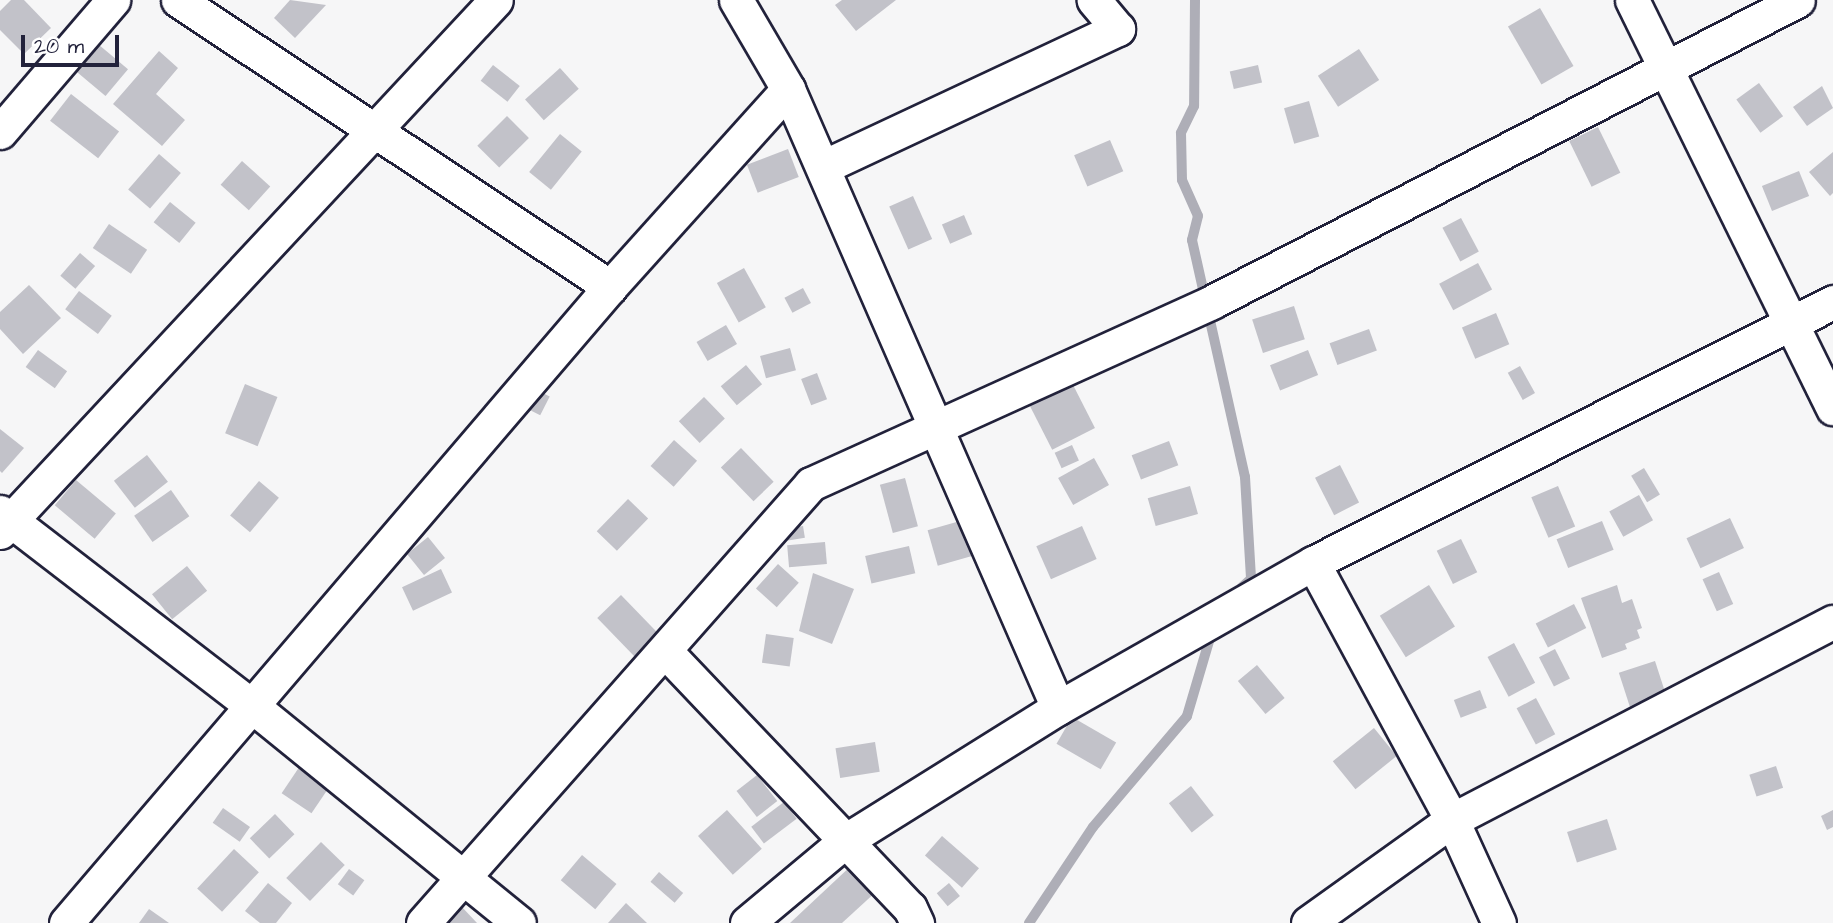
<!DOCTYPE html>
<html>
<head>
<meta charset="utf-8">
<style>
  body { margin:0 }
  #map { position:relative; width:1833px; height:923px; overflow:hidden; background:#f6f6f7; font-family:"Architects Daughter",sans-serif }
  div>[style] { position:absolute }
  .stream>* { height:10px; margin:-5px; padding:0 5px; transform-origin:5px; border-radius:5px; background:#aeaeb7 }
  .building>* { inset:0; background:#c2c2c9; transform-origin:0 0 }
  .roads { filter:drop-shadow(2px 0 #22223b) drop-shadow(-2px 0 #22223b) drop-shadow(0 2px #22223b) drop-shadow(0 -2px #22223b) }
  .street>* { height:33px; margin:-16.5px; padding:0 16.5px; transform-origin:16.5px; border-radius:16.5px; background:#fff }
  span { translate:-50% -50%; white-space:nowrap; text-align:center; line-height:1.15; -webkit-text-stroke:5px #fff; paint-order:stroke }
  .scale { position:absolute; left:21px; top:35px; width:98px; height:32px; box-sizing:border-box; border:4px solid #22223b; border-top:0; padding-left:9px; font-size:21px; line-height:24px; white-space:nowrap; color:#22223b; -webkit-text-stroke:5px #fff; paint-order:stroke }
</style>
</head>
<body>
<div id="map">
  <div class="stream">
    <i style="left:1195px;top:0;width:106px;rotate:90.5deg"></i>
    <i style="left:1194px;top:106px;width:30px;rotate:116deg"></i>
    <i style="left:1181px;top:133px;width:47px;rotate:88.8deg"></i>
    <i style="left:1182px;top:180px;width:39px;rotate:66deg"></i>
    <i style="left:1198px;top:216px;width:25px;rotate:104deg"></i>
    <i style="left:1192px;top:240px;width:243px;rotate:77.4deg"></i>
    <i style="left:1245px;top:477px;width:102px;rotate:86.6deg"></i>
    <i style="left:1251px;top:579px;width:13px;rotate:138deg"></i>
    <i style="left:1029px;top:923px;width:115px;rotate:-56.3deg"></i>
    <i style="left:1093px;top:827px;width:145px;rotate:-49.7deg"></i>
    <i style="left:1187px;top:716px;width:89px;rotate:-73.6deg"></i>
  </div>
  <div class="building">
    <i style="clip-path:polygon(11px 0,24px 0,51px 28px,24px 54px,0 30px,0 11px)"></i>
    <i style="clip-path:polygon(290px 0,326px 5px,295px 38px,274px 18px)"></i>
    <i style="clip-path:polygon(842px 0,896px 0,856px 31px,835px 5px)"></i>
    <i style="left:1540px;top:8px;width:67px;height:37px;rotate:60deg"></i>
    <i style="left:92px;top:39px;width:47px;height:35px;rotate:40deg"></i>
    <i style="left:1359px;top:49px;width:37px;height:49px;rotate:57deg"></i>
    <i style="clip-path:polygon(159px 51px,178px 68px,156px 94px,185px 120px,162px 146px,113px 104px)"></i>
    <i style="left:493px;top:65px;width:34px;height:20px;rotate:38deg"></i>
    <i style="left:1258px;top:65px;width:18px;height:29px;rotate:77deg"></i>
    <i style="left:560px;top:68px;width:28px;height:47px;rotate:48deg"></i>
    <i style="left:1759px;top:83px;width:41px;height:28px;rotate:54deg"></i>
    <i style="clip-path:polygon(1822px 86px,1833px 108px,1807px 126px,1793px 107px)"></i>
    <i style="left:71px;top:94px;width:61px;height:34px;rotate:38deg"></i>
    <i style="left:1309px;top:101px;width:37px;height:26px;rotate:74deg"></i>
    <i style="left:507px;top:116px;width:31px;height:42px;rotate:45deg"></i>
    <i style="left:1598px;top:127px;width:51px;height:32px;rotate:64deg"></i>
    <i style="left:560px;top:134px;width:28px;height:49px;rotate:39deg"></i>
    <i style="left:1110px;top:140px;width:34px;height:39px;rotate:67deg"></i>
    <i style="left:788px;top:149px;width:30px;height:44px;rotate:69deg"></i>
    <i style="clip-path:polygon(1833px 152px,1833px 193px,1830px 196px,1809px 172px)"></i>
    <i style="left:159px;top:154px;width:29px;height:47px;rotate:41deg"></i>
    <i style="left:242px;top:161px;width:38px;height:32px;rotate:42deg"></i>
    <i style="left:1799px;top:171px;width:27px;height:40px;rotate:68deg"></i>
    <i style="left:913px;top:196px;width:47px;height:26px;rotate:66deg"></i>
    <i style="left:170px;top:202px;width:33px;height:26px;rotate:39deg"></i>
    <i style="left:964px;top:215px;width:21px;height:24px;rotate:67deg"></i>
    <i style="left:1461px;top:218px;width:38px;height:21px;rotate:62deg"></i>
    <i style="left:109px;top:224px;width:46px;height:29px;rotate:34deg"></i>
    <i style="left:80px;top:253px;width:20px;height:30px;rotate:41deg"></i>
    <i style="left:1478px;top:263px;width:30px;height:44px;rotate:62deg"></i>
    <i style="left:744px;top:268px;width:45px;height:31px;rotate:61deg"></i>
    <i style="clip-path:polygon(29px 285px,61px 318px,23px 354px,0 329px,0 312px)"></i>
    <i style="left:803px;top:288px;width:17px;height:21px;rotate:62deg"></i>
    <i style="left:79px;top:291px;width:41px;height:23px;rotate:37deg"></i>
    <i style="left:1294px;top:306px;width:35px;height:44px;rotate:72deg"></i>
    <i style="left:1496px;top:313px;width:34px;height:37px;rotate:67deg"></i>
    <i style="left:726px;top:325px;width:22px;height:34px;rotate:60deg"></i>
    <i style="left:1369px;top:329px;width:23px;height:42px;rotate:70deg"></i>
    <i style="left:790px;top:348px;width:23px;height:31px;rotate:75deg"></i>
    <i style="left:38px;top:350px;width:36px;height:21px;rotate:36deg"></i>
    <i style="left:1308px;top:350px;width:27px;height:41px;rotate:68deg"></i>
    <i style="left:746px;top:365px;width:25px;height:33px;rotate:50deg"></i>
    <i style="left:1520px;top:366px;width:31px;height:14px;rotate:61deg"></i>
    <i style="left:817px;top:373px;width:28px;height:17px;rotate:69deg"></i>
    <i style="left:1070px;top:379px;width:55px;height:48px;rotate:63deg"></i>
    <i style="left:523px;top:383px;width:30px;height:21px;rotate:27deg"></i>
    <i style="left:245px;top:384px;width:35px;height:53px;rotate:22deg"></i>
    <i style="left:704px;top:397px;width:30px;height:35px;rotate:46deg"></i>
    <i style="clip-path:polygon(0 429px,24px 448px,2px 473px,0 471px)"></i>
    <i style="left:674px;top:440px;width:31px;height:35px;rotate:42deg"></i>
    <i style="left:1169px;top:441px;width:26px;height:40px;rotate:69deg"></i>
    <i style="left:1072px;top:445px;width:17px;height:19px;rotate:66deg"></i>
    <i style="left:741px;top:448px;width:47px;height:28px;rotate:46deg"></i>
    <i style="left:147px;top:455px;width:34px;height:42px;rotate:52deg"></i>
    <i style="left:1094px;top:458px;width:31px;height:41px;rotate:61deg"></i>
    <i style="left:1340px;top:465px;width:42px;height:28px;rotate:63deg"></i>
    <i style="left:1644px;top:468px;width:31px;height:15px;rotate:59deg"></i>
    <i style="left:905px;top:478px;width:50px;height:26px;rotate:75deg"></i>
    <i style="left:76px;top:480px;width:52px;height:33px;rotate:40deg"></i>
    <i style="left:259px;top:481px;width:26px;height:45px;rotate:40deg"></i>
    <i style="left:1190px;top:486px;width:29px;height:44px;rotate:74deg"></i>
    <i style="left:1558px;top:486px;width:44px;height:29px;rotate:67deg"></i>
    <i style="left:171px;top:490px;width:32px;height:45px;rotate:55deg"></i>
    <i style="left:1639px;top:495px;width:29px;height:34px;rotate:61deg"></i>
    <i style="left:628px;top:499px;width:28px;height:45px;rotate:44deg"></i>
    <i style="left:1730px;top:518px;width:33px;height:48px;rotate:65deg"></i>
    <i style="left:967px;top:519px;width:37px;height:41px;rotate:74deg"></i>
    <i style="left:1602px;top:521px;width:31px;height:49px;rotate:68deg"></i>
    <i style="left:803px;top:526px;width:12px;height:17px;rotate:81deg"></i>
    <i style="left:1082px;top:526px;width:36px;height:50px;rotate:66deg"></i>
    <i style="left:428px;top:537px;width:27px;height:27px;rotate:51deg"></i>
    <i style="left:1461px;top:539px;width:37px;height:27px;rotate:64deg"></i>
    <i style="left:825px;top:542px;width:22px;height:38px;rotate:85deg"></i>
    <i style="left:909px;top:546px;width:28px;height:45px;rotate:77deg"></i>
    <i style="left:778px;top:564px;width:28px;height:33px;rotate:42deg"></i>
    <i style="left:187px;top:566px;width:32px;height:45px;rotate:51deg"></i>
    <i style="left:441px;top:569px;width:26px;height:43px;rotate:65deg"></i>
    <i style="left:1719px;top:572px;width:35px;height:18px;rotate:66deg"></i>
    <i style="clip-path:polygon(813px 573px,854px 589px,832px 644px,799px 631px)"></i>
    <i style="left:1429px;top:585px;width:49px;height:58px;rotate:58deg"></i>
    <i style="clip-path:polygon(1617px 585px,1622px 603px,1632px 599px,1642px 628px,1637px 630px,1640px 638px,1625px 644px,1627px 649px,1602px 658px,1581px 598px)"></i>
    <i style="left:621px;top:595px;width:54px;height:33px;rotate:46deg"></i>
    <i style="left:1574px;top:604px;width:27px;height:43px;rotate:63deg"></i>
    <i style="left:766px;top:634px;width:28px;height:29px;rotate:8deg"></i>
    <i style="left:1514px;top:643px;width:45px;height:30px;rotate:62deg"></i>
    <i style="left:1555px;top:649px;width:33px;height:18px;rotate:63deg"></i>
    <i style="left:1655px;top:661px;width:38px;height:38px;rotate:72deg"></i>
    <i style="left:1257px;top:665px;width:43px;height:25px;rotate:50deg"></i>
    <i style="left:1480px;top:690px;width:19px;height:28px;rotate:69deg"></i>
    <i style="left:1536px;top:698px;width:41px;height:22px;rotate:62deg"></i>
    <i style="left:1072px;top:717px;width:51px;height:31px;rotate:30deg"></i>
    <i style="left:1374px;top:728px;width:36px;height:53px;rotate:51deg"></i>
    <i style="left:875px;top:742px;width:30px;height:40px;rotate:81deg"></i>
    <i style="left:304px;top:760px;width:36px;height:40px;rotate:34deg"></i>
    <i style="left:1776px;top:766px;width:23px;height:28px;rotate:72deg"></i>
    <i style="left:757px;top:775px;width:33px;height:26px;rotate:52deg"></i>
    <i style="left:1191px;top:786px;width:37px;height:28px;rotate:52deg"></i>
    <i style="left:784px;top:802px;width:21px;height:41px;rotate:53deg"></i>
    <i style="left:223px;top:808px;width:33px;height:18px;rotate:35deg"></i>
    <i style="left:727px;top:810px;width:52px;height:39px;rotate:48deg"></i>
    <i style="clip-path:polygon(1833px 810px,1833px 827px,1827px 830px,1821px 816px)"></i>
    <i style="left:275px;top:814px;width:28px;height:35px;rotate:46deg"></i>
    <i style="left:1607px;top:819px;width:32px;height:42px;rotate:72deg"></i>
    <i style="left:942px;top:836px;width:49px;height:26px;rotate:41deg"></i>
    <i style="left:321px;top:842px;width:33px;height:50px;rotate:44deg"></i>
    <i style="left:234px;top:849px;width:34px;height:54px;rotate:43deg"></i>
    <i style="left:582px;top:855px;width:45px;height:33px;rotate:40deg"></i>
    <i style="clip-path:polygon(853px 864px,878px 890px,842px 923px,790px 923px)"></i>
    <i style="left:349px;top:869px;width:19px;height:19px;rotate:36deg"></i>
    <i style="left:659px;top:872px;width:32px;height:13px;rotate:41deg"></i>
    <i style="clip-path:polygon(268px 883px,292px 903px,276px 923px,260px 923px,245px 911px)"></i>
    <i style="left:949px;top:883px;width:17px;height:16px;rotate:50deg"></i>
    <i style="clip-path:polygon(626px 903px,647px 923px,608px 923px)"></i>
    <i style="clip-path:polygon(461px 906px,477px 923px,443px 923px)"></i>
    <i style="clip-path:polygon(149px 909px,169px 923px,139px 923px)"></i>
  </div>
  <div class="roads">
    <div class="street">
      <i style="left:178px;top:0;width:519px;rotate:33.6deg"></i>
      <i style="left:736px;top:0;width:103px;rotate:59.7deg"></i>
      <i style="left:788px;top:89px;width:675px;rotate:66.43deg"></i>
      <i style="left:1632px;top:0;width:455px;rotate:63.8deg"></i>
      <i style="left:0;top:132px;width:174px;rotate:-49.4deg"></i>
      <i style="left:823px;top:167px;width:326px;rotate:-25.1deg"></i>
      <i style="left:1118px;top:29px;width:38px;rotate:-130deg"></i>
      <i style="left:0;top:512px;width:317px;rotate:37.6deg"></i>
      <i style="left:251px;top:705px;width:345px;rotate:39.1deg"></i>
      <i style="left:0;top:532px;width:727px;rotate:-47.01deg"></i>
      <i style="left:1313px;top:563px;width:292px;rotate:61.6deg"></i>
      <i style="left:1452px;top:820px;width:113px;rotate:65.5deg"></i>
      <i style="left:665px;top:651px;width:355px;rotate:46.4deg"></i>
      <i style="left:910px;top:908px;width:17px;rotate:65deg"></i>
      <i style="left:66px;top:923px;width:837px;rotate:-49.46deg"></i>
      <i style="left:610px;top:287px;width:266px;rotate:-48deg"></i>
      <i style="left:423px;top:923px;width:586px;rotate:-48.53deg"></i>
      <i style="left:811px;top:484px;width:440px;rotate:-24.4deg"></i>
      <i style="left:1212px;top:302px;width:659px;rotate:-27.26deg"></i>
      <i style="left:747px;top:923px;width:128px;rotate:-39.9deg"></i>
      <i style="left:845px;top:841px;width:251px;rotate:-32deg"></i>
      <i style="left:1058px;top:708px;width:293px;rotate:-29.6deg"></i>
      <i style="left:1313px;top:563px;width:582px;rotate:-26.65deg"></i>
      <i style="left:1308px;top:923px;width:177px;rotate:-35.6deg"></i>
      <i style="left:1452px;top:820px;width:429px;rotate:-27.5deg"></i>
    </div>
  </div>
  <div class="scale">20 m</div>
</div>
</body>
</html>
